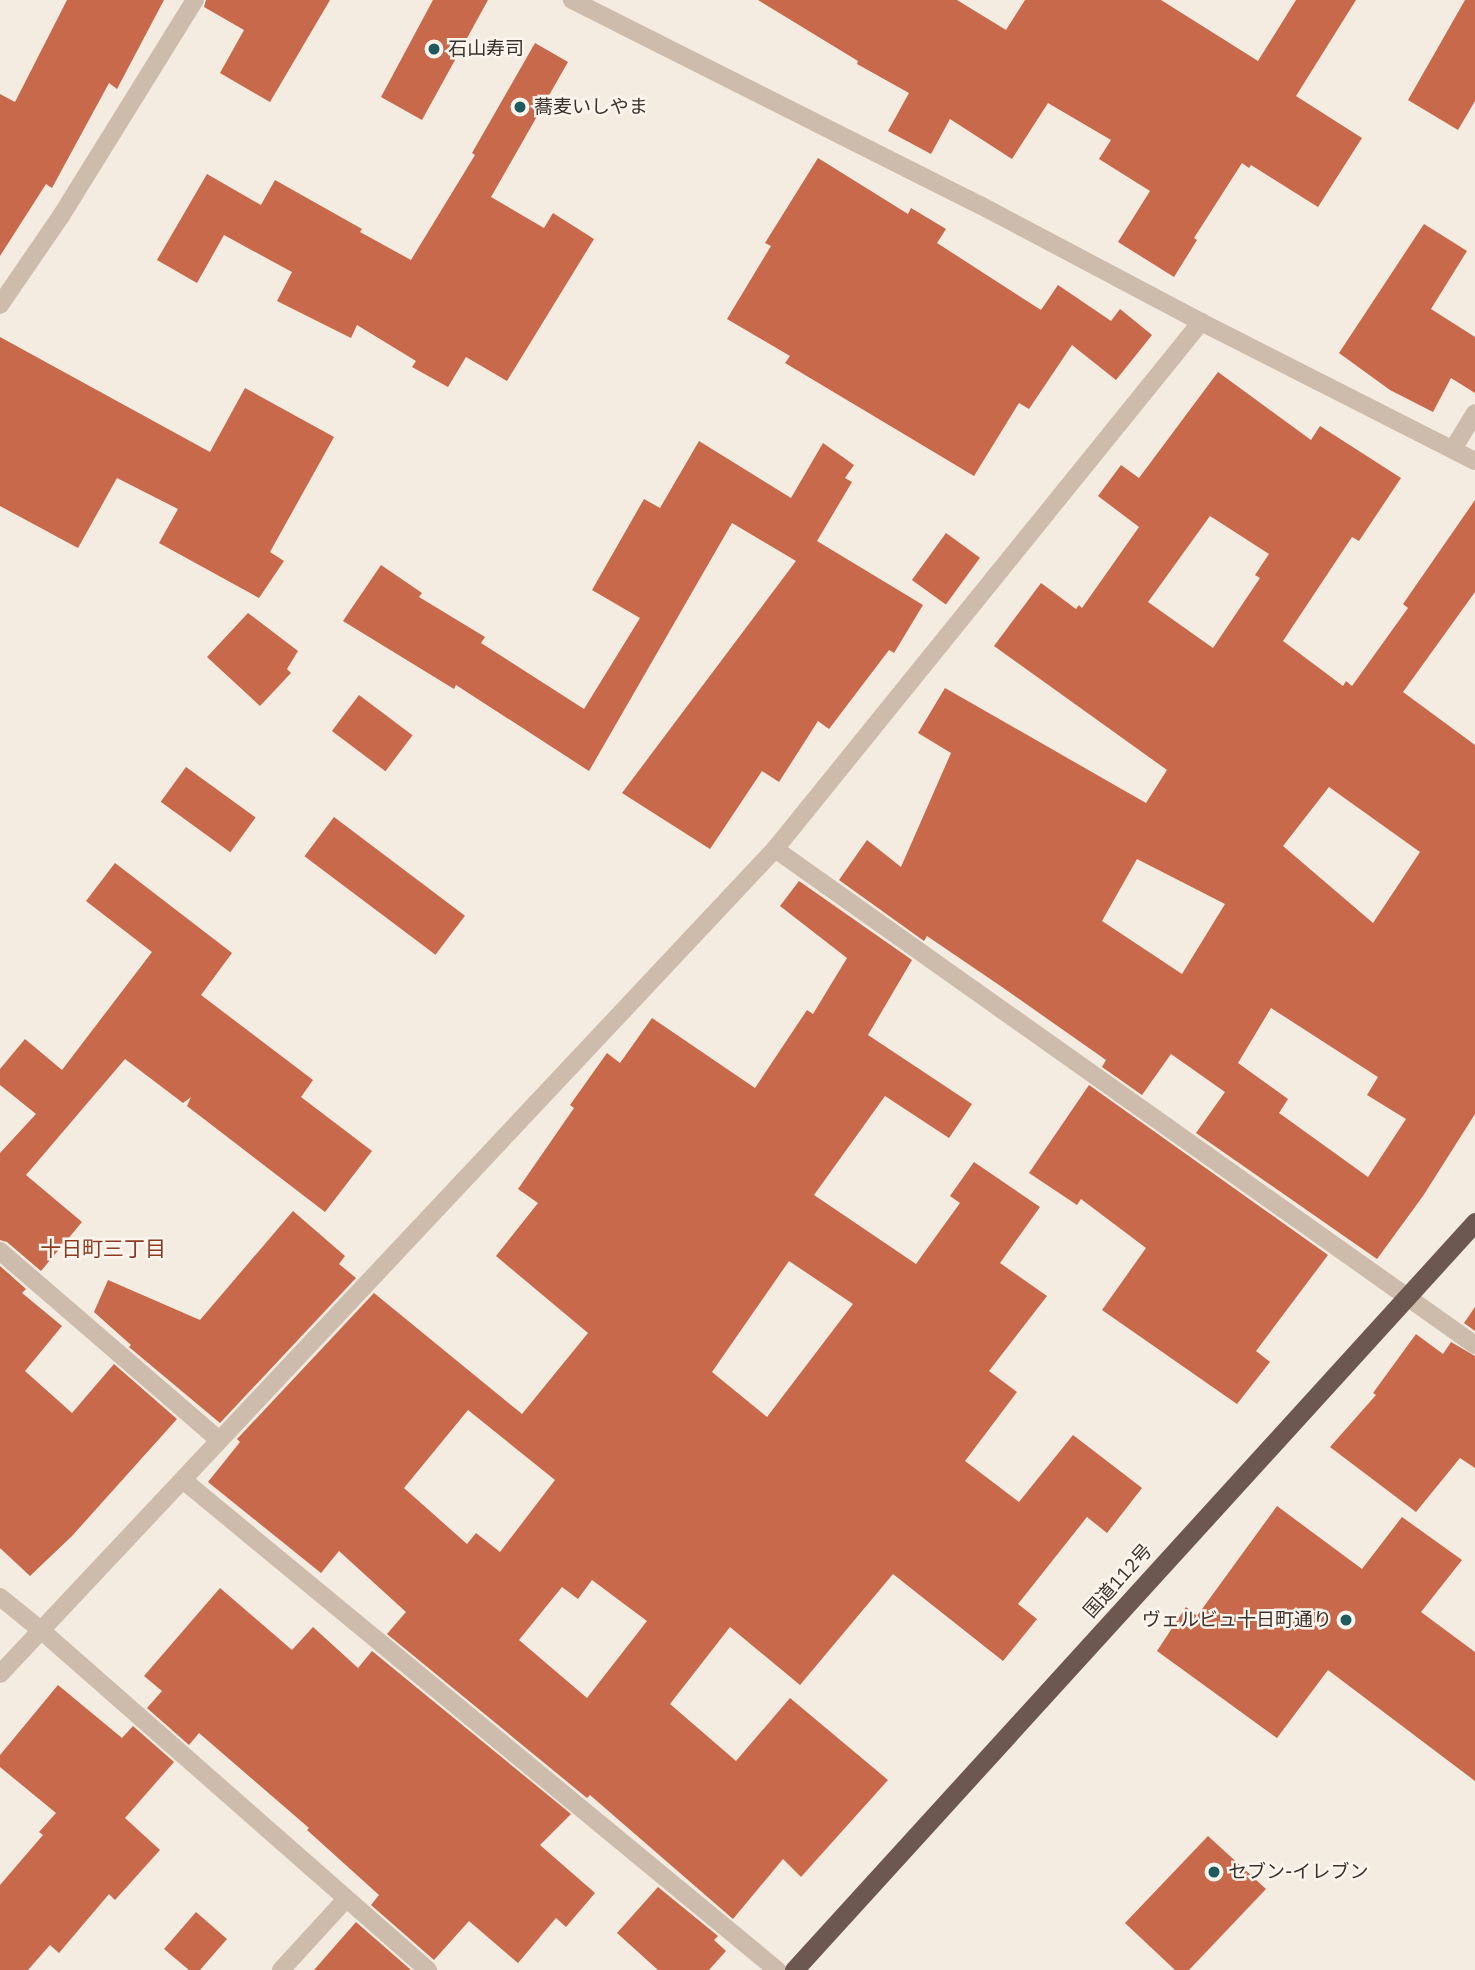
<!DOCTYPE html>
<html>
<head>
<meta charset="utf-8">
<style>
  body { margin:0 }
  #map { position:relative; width:1475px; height:1970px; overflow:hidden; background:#f4ebe1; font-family:"IBM Plex Sans","Noto Sans JP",sans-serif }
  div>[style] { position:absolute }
  .building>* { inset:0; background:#c8694b; transform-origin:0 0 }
  .service>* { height:18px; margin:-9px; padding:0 9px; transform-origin:9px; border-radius:9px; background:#cdbbac }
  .minor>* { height:18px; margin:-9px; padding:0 9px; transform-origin:9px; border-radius:9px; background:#cdbbac }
  .trunk>* { height:19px; margin:-9.5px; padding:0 9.5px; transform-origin:9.5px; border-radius:9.5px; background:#6c584f }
  .dots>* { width:19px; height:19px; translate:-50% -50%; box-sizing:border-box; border:4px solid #fbf5ee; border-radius:50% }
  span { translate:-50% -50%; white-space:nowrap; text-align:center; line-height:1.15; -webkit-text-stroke:5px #fbf5ee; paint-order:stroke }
  .poi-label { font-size:19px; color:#3b302b }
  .left { translate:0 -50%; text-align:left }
  .right { translate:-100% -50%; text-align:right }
  .street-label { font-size:19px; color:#3b302b }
  .neighbourhood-label { font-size:21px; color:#8c3b22 }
</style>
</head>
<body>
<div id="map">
  <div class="building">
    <i style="clip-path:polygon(67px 0,164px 0,117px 89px,109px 83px,52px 188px,46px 184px,0 256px,0 94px,15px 102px)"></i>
    <i style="clip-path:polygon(206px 0,330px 0,270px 102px,220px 73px,244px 30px,204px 7px)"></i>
    <i style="clip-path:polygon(433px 0,488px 0,422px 120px,381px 97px)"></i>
    <i style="clip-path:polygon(758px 0,957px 0,1006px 30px,1025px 0,1161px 0,1258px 61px,1296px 0,1356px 0,1296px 96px,1362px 138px,1318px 207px,1251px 165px,1249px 168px,1242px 163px,1194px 238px,1197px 240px,1174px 277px,1118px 242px,1150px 191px,1099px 159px,1111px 140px,1048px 103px,1012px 159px,950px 119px,931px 154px,888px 131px,909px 93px,857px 64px,858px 61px)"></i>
    <i style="clip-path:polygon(1465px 0,1475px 0,1475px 101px,1458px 130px,1408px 100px)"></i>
    <i style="clip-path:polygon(535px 43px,568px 62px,491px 197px,544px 228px,553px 213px,594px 239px,507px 381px,466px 357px,448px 387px,412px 367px,416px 361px,357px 325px,351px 338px,277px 301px,292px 272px,224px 235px,197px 283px,157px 260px,207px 174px,261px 205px,275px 180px,362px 229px,360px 232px,411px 260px,475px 155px,472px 153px)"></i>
    <i style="clip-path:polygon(818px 158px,908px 214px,911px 208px,946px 229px,937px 243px,1041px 310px,1058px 285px,1111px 321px,1120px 309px,1152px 335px,1116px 380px,1072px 345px,1029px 409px,1019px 403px,974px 476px,785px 363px,790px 356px,727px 319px,771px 246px,765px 243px)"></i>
    <i style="clip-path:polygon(1424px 224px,1467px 251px,1431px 309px,1475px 337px,1475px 393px,1451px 378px,1433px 412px,1390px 390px,1339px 353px)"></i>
    <i style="clip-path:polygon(0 337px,210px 452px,245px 388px,334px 437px,270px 552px,284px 561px,259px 598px,159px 543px,178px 509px,117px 478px,78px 548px,0 506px)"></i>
    <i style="clip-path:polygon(evenodd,1218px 372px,1311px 440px,1320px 426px,1401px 478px,1359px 541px,1352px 537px,1283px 641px,1343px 686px,1346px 681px,1352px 686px,1408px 608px,1403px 604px,1475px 500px,1475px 592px,1403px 692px,1475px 745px,1475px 1114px,1423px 1196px,1377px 1259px,1196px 1133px,1225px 1092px,1171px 1054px,1142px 1095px,1102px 1067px,1106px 1060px,1002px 987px,927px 936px,924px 941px,839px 880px,867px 840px,901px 867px,951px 753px,918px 733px,945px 688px,1146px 803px,1167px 770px,994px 646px,1041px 583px,1076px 609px,1079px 605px,1082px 608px,1139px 527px,1098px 496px,1121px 465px,1139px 478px,1218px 372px,1210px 516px,1269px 554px,1255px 575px,1260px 578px,1213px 648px,1148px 602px,1210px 516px,1218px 372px,1329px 787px,1420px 852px,1373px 923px,1283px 846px,1329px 787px,1218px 372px,1137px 859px,1225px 904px,1182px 974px,1102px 921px,1137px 859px,1218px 372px,1271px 1008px,1378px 1077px,1367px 1095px,1406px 1119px,1368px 1177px,1279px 1113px,1288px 1099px,1238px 1063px,1271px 1008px)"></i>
    <i style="clip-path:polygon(699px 441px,791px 498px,823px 443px,854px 465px,845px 478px,852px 482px,817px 541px,923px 605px,894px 653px,889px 650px,829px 729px,818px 721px,779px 782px,762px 771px,710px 849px,622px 793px,796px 561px,732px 523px,589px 771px,456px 685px,454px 689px,343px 621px,381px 565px,422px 593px,419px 597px,485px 637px,481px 643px,584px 709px,640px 618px,592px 590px,644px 499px,660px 508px)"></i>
    <i style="left:946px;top:533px;width:42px;height:58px;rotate:36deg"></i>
    <i style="clip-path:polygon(248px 613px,298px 651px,287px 669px,291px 673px,260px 706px,207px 657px)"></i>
    <i style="left:359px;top:695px;width:67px;height:45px;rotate:37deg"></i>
    <i style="left:186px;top:767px;width:86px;height:43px;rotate:36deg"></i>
    <i style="left:334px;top:817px;width:164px;height:49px;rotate:37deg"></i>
    <i style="clip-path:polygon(115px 863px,232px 953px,201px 995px,313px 1080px,301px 1097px,372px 1151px,325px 1212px,187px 1106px,191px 1097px,183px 1103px,125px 1059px,26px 1175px,82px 1222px,41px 1271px,7px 1242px,0 1240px,0 1153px,36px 1114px,0 1085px,0 1069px,25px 1039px,62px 1070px,152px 952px,86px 901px)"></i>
    <i style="clip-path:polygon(evenodd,799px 881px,912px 960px,868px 1035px,972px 1104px,949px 1138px,885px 1096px,814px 1195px,916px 1264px,960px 1203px,950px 1196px,974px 1162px,1040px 1207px,1000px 1263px,1047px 1296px,989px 1371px,1017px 1392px,965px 1461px,1019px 1502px,1073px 1435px,1142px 1488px,1107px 1533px,1087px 1517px,1018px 1604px,1037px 1619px,1003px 1661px,893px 1574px,800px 1685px,730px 1627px,670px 1704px,736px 1761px,790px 1698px,888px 1780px,801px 1877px,783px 1859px,733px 1919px,590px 1795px,587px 1798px,387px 1634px,406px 1612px,339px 1551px,321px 1573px,208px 1482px,240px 1442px,237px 1439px,374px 1293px,522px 1414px,588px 1333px,496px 1256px,538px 1203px,518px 1189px,574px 1108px,570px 1105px,607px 1053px,620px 1063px,652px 1018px,755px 1088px,807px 1010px,813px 1014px,847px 958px,780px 906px,799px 881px,789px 1261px,853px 1304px,767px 1417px,712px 1372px,789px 1261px,799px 881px,468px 1410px,555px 1480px,500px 1552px,476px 1533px,467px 1544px,404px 1488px,468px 1410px,799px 881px,592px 1580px,647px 1621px,587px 1698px,519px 1640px,562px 1587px,578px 1599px,592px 1580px)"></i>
    <i style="clip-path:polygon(1089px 1085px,1328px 1255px,1256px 1351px,1270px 1362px,1237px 1404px,1102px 1310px,1146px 1248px,1081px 1199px,1077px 1205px,1029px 1173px)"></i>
    <i style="clip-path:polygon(293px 1211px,345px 1256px,339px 1264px,356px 1278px,220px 1423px,129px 1347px,131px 1345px,94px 1312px,108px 1280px,200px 1320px)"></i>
    <i style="clip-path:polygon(0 1266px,26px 1289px,22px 1293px,62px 1326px,25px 1371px,72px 1413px,114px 1364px,177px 1419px,72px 1536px,30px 1576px,0 1548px)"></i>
    <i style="clip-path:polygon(1475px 1307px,1475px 1331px,1464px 1323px)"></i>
    <i style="clip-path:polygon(1416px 1334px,1443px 1354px,1451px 1342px,1475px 1356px,1475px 1468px,1460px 1458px,1416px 1512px,1330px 1447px,1376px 1395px,1373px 1393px)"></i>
    <i style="clip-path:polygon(1277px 1506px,1362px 1569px,1402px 1517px,1462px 1560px,1421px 1612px,1475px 1652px,1475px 1781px,1328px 1670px,1277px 1738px,1157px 1651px,1186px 1607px,1197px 1616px)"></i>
    <i style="clip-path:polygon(220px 1588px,292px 1650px,313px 1627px,358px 1668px,372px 1651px,571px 1814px,540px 1845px,595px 1893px,566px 1927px,556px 1918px,518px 1963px,469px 1921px,434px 1960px,371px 1905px,379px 1895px,307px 1830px,309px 1828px,199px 1733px,189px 1745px,147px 1708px,162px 1691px,144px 1676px)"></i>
    <i style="clip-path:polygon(58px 1685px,122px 1738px,133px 1726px,174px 1762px,125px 1818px,160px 1850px,115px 1900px,109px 1894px,59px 1953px,50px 1945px,28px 1970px,0 1970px,0 1885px,43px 1835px,39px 1832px,56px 1813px,0 1767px,0 1755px)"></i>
    <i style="clip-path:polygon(1208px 1836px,1266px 1889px,1189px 1970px,1175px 1970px,1125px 1923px)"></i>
    <i style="clip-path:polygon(658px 1887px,718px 1936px,714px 1940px,726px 1951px,709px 1970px,658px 1970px,617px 1933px)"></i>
    <i style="clip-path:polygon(196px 1912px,227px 1939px,200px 1970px,189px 1970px,164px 1949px)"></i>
    <i style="clip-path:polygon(356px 1922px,411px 1970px,314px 1970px)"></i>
  </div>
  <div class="service">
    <i style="left:0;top:305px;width:108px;rotate:-55.6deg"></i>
    <i style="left:61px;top:216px;width:254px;rotate:-58.2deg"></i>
    <i style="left:1453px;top:449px;width:42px;rotate:-58.6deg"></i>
    <i style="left:775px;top:849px;width:858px;rotate:35.32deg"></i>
    <i style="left:0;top:1251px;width:288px;rotate:40.8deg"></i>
    <i style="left:183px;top:1480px;width:770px;rotate:39.52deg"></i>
    <i style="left:0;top:1597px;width:54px;rotate:39deg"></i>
    <i style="left:42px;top:1631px;width:514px;rotate:41.29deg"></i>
    <i style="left:0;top:1674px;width:1132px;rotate:-46.79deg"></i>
    <i style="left:775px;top:849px;width:678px;rotate:-51.05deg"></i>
  </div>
  <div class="minor">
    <i style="left:572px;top:0;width:457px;rotate:26.7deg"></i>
    <i style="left:980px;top:205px;width:250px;rotate:27.9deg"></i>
    <i style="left:1201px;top:322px;width:307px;rotate:26.9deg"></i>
    <i style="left:281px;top:1970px;width:96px;rotate:-47.5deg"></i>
  </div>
  <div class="trunk">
    <i style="left:794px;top:1970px;width:1012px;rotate:-47.68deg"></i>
  </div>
  <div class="dots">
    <i style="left:434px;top:49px;background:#1f5a5e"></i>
    <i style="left:520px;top:107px;background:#1f5a5e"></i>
    <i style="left:1346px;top:1620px;background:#1f5a5e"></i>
    <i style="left:1214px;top:1872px;background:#1f5a5e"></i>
  </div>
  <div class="poi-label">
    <span class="left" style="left:448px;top:49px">石山寿司</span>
    <span class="left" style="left:534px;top:107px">蕎麦いしやま</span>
    <span class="right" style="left:1332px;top:1620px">ヴェルビュ十日町通り</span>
    <span class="left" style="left:1228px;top:1872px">セブン-イレブン</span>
  </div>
  <div class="street-label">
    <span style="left:1118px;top:1581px;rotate:-48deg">国道112号</span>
  </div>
  <div class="neighbourhood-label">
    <span style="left:103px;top:1248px">十日町三丁目</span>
  </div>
</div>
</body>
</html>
